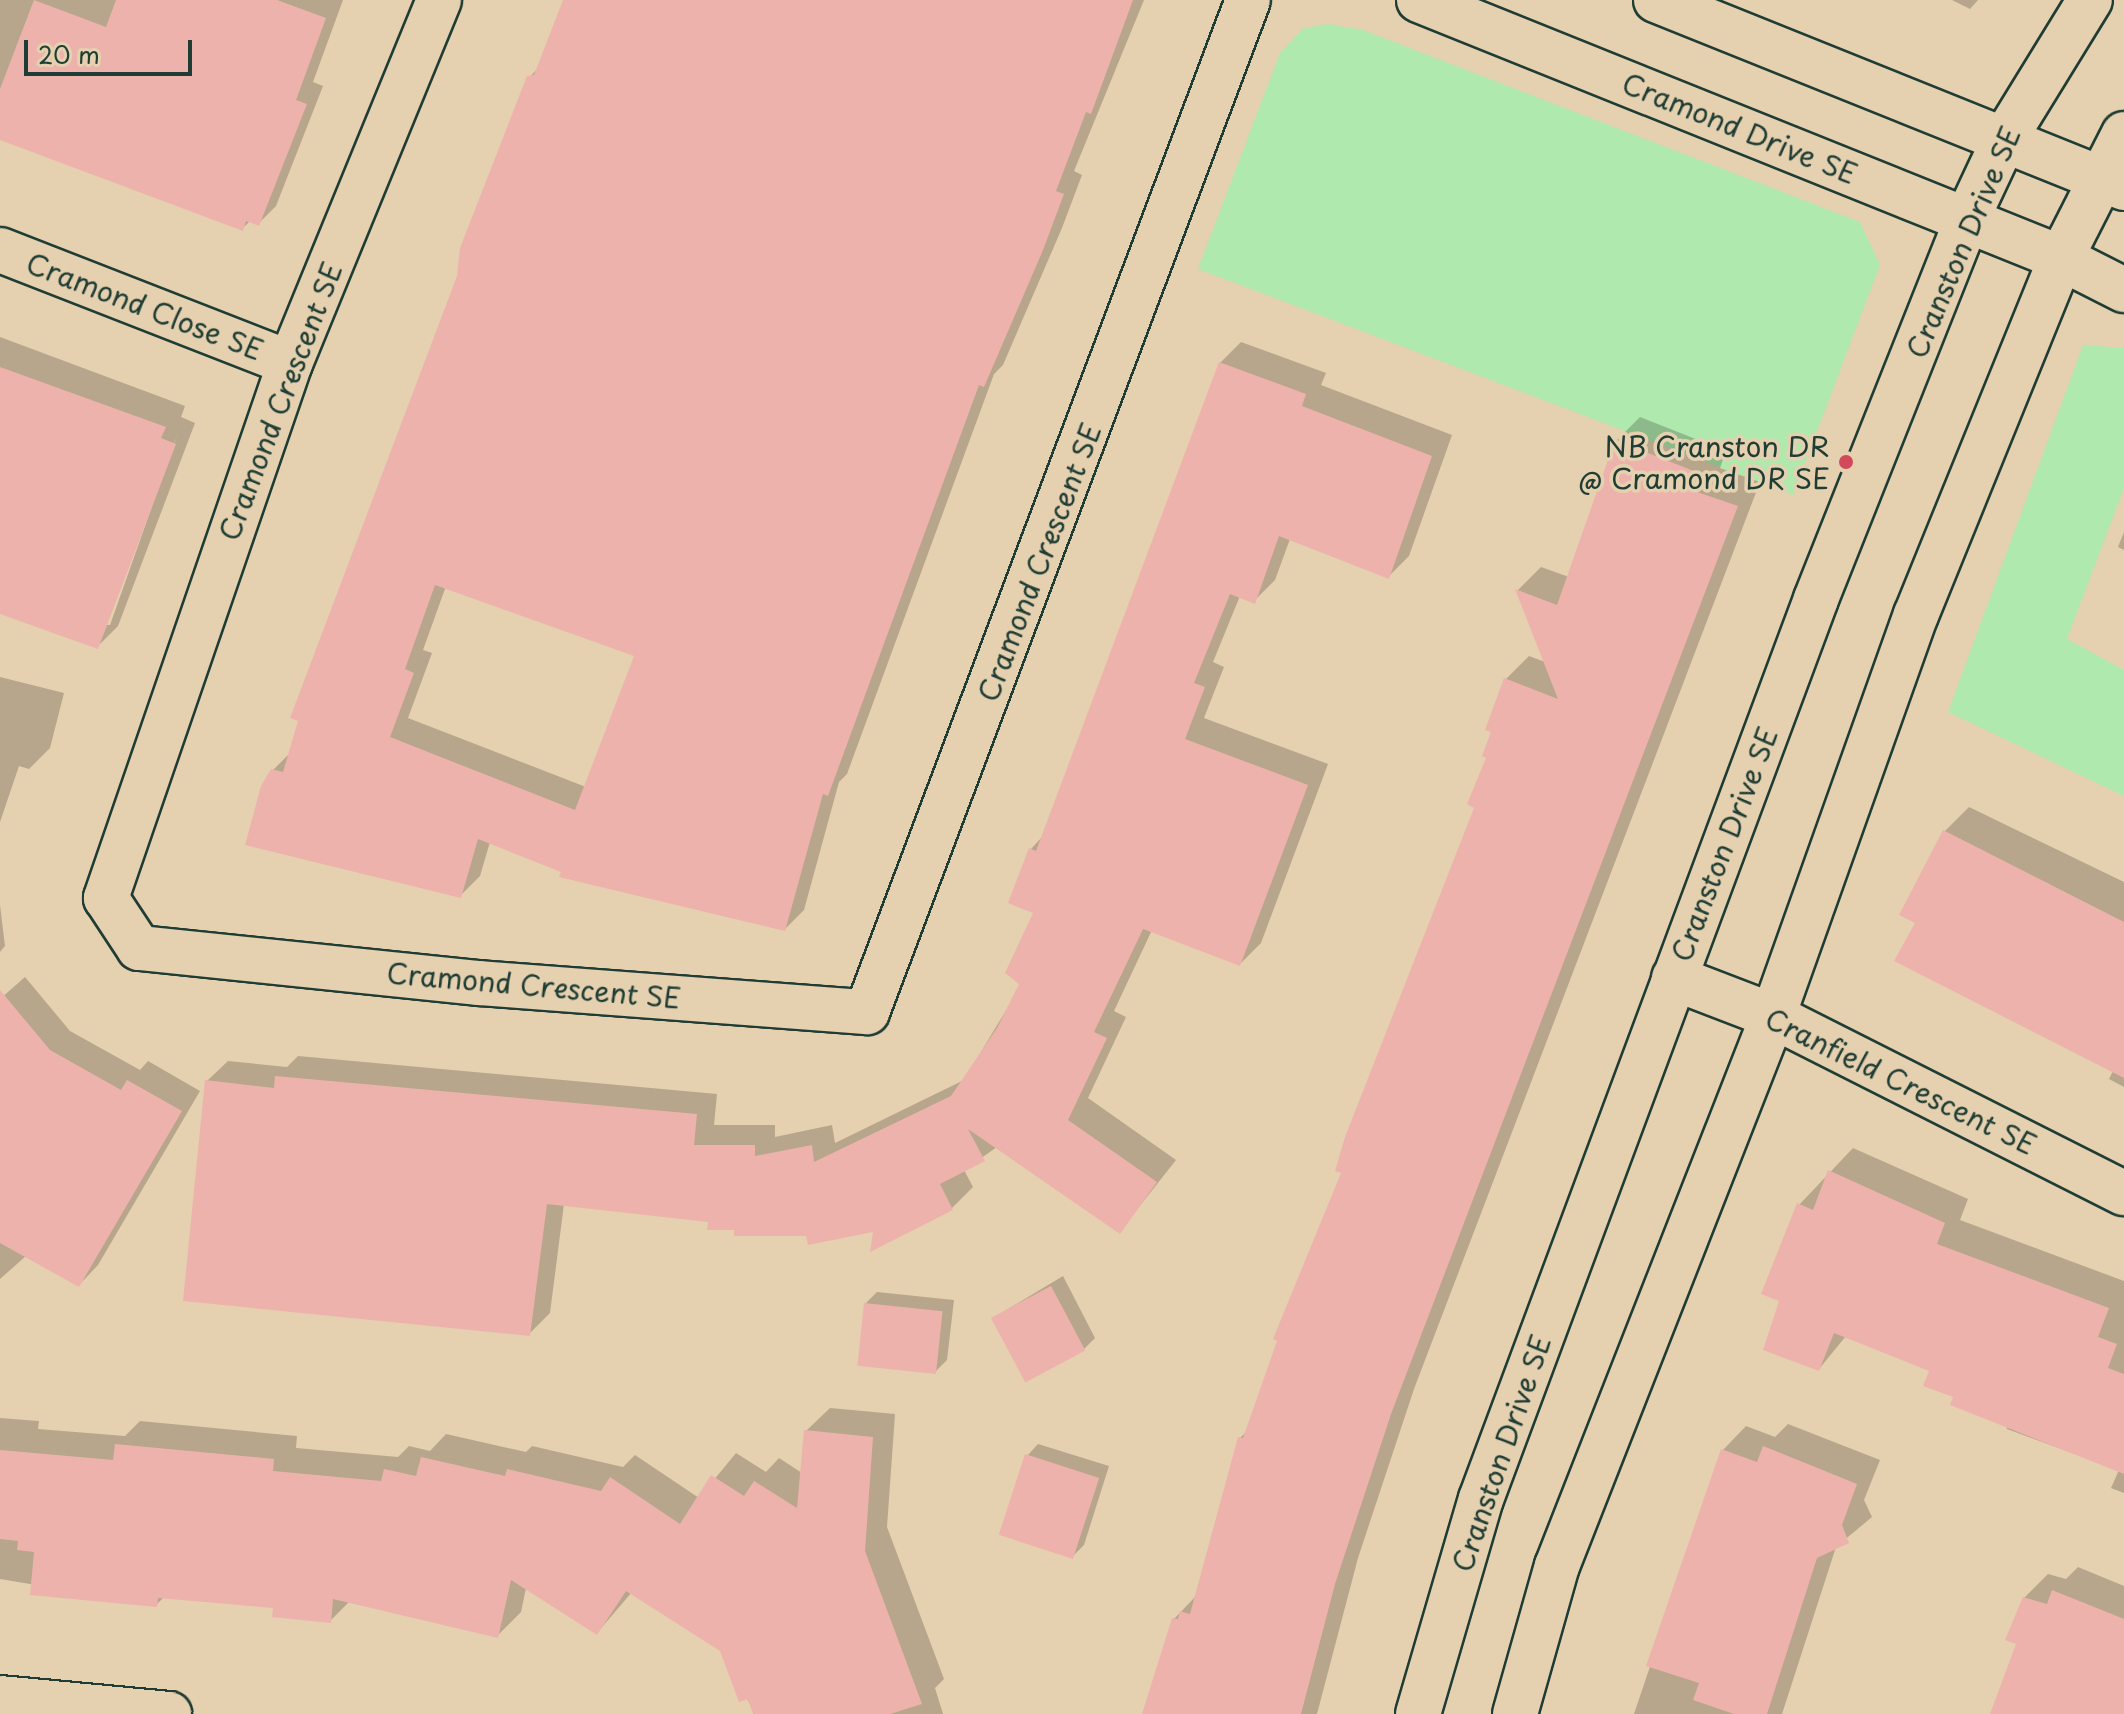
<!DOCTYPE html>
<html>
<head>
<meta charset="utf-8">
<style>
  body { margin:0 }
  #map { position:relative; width:2124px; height:1714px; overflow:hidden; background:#e5d0af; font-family:"Playpen Sans",sans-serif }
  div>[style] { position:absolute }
  .green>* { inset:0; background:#afe9ad }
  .shadow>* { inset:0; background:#0003 }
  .building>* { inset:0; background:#eeb2ad; transform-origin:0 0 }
  .roads { filter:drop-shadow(2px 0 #1f3d34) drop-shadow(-2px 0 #1f3d34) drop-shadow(0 2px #1f3d34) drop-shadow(0 -2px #1f3d34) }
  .minor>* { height:44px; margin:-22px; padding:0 22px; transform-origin:22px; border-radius:22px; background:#e5d0af }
  .tertiary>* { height:44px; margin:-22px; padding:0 22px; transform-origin:22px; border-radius:22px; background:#e5d0af }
  .dots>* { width:22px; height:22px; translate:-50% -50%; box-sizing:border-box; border:4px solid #e5d0af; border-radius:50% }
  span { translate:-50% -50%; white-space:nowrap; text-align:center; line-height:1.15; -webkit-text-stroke:7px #e5d0af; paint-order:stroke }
  .street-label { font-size:28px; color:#1f3d34 }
  .poi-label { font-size:28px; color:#1f3d34 }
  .right { translate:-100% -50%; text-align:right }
  .scale { position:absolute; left:24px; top:40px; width:168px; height:36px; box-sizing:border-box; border:4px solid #1f3d34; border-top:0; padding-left:10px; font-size:24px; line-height:28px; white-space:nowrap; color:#1f3d34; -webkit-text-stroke:6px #e5d0af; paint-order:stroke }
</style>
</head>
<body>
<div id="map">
  <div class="green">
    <i style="clip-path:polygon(1328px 24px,1363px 30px,1860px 222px,1880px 265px,1793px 495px,1198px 269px,1280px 53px,1304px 28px)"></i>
    <i style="clip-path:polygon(2083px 345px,2124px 348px,2124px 488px,2067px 639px,2124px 670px,2124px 796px,1948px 712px)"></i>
  </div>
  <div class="shadow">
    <i style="clip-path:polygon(0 0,343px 0,313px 82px,323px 86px,276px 206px,258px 224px,250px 221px,242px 229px,0 139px)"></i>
    <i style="clip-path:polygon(evenodd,564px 0,1144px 0,1074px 171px,1082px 175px,1062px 228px,1003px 365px,994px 374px,847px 774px,839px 782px,804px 910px,785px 929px,563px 871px,490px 842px,480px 876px,461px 895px,272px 771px,291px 752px,529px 78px,540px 66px,564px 0,446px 586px,637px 655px,586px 787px,408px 718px,432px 653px,423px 650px,446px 586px)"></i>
    <i style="clip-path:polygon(1952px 0,1978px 0,1970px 9px)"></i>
    <i style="clip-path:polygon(evenodd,0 337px,185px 406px,181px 417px,195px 423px,118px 626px,98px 646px,0 611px,0 337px,178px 433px,110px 625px,105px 625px,178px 433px)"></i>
    <i style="clip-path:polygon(1241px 342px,1326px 373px,1321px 385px,1452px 435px,1409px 556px,1389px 576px,1290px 539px,1275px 580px,1254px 601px,1240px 596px,1213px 662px,1224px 667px,1204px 718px,1328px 764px,1261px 943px,1240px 964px,1152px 930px,1114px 1011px,1126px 1017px,1088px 1098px,1176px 1160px,1120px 1231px,997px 1147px,964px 1170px,973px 1187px,952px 1208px,873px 1248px,875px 1229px,807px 1233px,736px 1228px,710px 1220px,564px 1204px,550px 1313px,529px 1334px,207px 1081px,228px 1061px,287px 1067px,298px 1056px,717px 1094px,714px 1125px,775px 1125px,775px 1137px,832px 1125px,835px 1143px,964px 1080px,1022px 984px,1036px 912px,1031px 849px,1043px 836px,1220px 363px)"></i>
    <i style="clip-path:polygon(1640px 417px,1726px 451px,1720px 468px,1760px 482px,1414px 1389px,1358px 1558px,1317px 1714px,1148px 1714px,1174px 1619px,1196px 1596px,1240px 1438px,1247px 1431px,1477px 807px,1506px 679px,1529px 656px,1545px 662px,1518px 590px,1541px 567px,1569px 577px,1616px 441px)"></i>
    <i style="clip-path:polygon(2124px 532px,2124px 550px,2118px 547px)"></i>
    <i style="clip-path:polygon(0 677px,64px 693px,50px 748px,29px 769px,19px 766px,0 822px)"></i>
    <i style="clip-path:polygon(1969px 807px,2124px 882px,2124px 1087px,2109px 1079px,2113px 1071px,1917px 922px,1945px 831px)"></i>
    <i style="clip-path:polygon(0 905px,5px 946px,0 952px)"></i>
    <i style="clip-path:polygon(25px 977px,70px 1031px,140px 1070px,148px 1061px,200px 1091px,98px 1265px,79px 1285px,26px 1256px,0 1279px,0 999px)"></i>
    <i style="clip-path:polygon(1853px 1148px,1968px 1199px,1960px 1220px,2124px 1281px,2124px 1493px,2111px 1488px,2119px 1470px,2007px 1429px,2005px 1423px,1956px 1396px,1931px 1369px,1846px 1336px,1819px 1369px,1782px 1300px,1799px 1205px)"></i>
    <i style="clip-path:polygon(1063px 1276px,1095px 1338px,1084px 1349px,993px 1318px)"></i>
    <i style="clip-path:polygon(877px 1292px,954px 1300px,947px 1360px,935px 1372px,865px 1304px)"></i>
    <i style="clip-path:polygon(830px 1408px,895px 1414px,887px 1527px,944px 1679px,935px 1688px,943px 1714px,755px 1714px,722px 1650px,632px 1592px,597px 1633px,526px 1588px,521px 1612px,497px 1636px,350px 1601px,330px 1621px,275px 1606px,164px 1597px,156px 1605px,0 1579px,0 1418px,39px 1421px,38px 1429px,125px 1436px,140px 1421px,297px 1436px,296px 1448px,398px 1457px,409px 1446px,430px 1451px,446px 1434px,526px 1452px,532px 1446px,623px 1467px,635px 1455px,699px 1498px,736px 1453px,766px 1472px,779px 1458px,802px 1473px,806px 1431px)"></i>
    <i style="clip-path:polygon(1788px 1424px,1880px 1460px,1864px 1500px,1872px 1517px,1836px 1547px,1782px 1714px,1634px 1714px,1723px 1450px,1746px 1426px,1775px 1437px)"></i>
    <i style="clip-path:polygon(1038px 1444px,1109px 1466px,1084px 1545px,1072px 1557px,1027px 1456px)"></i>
    <i style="clip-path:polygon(2078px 1567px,2124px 1586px,2124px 1714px,1992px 1714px,2019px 1643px,2024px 1598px,2048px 1574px,2066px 1579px)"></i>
  </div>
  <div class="building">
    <i style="clip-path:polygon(34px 0,106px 27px,116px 0,277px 0,326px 18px,296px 100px,307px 104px,259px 226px,246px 221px,243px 231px,0 140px,0 89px)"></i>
    <i style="clip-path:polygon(evenodd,563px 0,1133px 0,1091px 114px,1086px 112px,1056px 191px,1064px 194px,1043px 250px,984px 387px,979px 385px,828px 796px,823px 794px,785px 931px,559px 877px,561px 872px,478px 839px,461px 898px,245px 845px,261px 786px,271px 769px,283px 772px,298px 721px,290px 718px,457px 276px,460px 248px,527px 76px,534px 75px,563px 0,435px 585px,634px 656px,575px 810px,390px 737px,414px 673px,405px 669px,435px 585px)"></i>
    <i style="clip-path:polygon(1219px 362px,1306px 394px,1302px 406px,1432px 456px,1389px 579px,1279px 536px,1255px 604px,1230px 594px,1194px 683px,1205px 687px,1185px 739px,1308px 785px,1240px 966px,1143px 929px,1094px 1032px,1107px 1038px,1068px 1120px,1157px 1182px,1120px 1234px,968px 1129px,985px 1161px,940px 1184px,953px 1210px,870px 1252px,873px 1232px,808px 1245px,806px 1236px,734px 1236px,734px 1230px,707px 1230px,708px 1222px,547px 1204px,530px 1336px,183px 1301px,205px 1080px,274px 1088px,275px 1076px,697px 1114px,694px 1145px,755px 1145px,755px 1156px,812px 1145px,814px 1162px,951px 1096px,997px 1028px,1019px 984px,1005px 973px,1033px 913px,1008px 903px,1029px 848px,1036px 851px)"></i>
    <i style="clip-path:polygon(0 367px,166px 427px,161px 438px,176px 444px,98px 649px,0 614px)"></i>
    <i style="clip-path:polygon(1615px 440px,1704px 475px,1697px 492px,1738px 506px,1391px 1414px,1335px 1584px,1301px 1714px,1142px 1714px,1172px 1618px,1178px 1619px,1180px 1611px,1190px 1614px,1238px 1437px,1243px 1438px,1277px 1341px,1273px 1339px,1341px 1173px,1335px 1171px,1345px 1137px,1474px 808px,1467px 804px,1486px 758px,1482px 756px,1491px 732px,1485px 730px,1504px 678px,1558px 699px,1515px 589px,1557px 605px)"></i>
    <i style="clip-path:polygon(1943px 830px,2124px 922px,2124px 1078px,1894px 961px,1915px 923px,1899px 915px)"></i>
    <i style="clip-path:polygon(0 990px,50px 1050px,121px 1090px,127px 1080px,182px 1111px,79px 1287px,0 1243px)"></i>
    <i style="clip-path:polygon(1828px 1170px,1945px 1223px,1937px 1244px,2109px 1308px,2098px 1337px,2117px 1344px,2108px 1368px,2124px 1374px,2124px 1474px,1950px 1405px,1953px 1397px,1923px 1386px,1929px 1371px,1834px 1333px,1819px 1371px,1763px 1350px,1779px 1301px,1761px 1294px,1797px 1203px,1813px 1210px)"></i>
    <i style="left:1051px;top:1286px;width:73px;height:68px;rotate:62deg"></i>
    <i style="left:864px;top:1303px;width:79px;height:63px;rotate:6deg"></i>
    <i style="clip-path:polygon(804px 1430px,873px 1437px,865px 1551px,922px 1704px,890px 1714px,753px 1714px,748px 1699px,739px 1702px,720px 1651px,626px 1591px,597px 1635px,511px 1580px,498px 1638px,333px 1599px,331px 1623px,272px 1617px,273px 1608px,158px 1598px,157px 1607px,30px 1595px,34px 1552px,17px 1550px,18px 1541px,0 1539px,0 1450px,113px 1460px,115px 1444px,274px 1459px,273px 1471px,381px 1481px,384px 1469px,416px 1476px,421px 1457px,505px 1476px,507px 1469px,601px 1491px,610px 1477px,680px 1524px,711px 1475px,744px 1496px,754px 1481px,797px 1508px)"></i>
    <i style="clip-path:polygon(1763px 1446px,1857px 1484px,1842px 1525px,1849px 1543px,1817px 1558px,1767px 1714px,1734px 1714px,1693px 1700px,1699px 1683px,1646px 1666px,1721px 1449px,1757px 1462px)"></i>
    <i style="left:1025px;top:1454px;width:78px;height:85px;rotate:18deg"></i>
    <i style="clip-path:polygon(2052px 1590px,2124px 1619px,2124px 1714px,1990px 1714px,2016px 1644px,2005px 1640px,2023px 1597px,2047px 1604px)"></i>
  </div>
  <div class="roads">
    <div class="minor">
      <i style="left:439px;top:0;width:392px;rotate:112.3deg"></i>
      <i style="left:290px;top:363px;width:566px;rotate:108.98deg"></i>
      <i style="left:106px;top:898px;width:60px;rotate:56.6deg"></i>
      <i style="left:139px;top:948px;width:342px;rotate:5.9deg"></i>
      <i style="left:479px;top:983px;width:389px;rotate:4.3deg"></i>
      <i style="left:867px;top:1012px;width:1081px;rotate:-69.37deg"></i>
      <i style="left:1419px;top:0;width:692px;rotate:21.89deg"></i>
      <i style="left:2061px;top:258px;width:71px;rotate:26.9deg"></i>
      <i style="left:1656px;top:0;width:504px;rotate:21.89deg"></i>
      <i style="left:0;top:250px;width:311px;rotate:21.3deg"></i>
      <i style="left:1674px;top:978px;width:106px;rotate:21deg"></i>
      <i style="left:1773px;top:1016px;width:393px;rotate:26.8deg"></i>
      <i style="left:0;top:1698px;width:170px;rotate:5.4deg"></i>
    </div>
    <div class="tertiary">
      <i style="left:1418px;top:1714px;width:224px;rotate:-73.7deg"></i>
      <i style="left:1481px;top:1499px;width:960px;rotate:-69.58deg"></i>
      <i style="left:1816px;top:599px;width:409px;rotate:-68.3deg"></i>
      <i style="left:1967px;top:219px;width:89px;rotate:-64.9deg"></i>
      <i style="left:2005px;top:138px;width:162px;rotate:-58.4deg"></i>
      <i style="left:1515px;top:1714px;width:154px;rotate:-74.2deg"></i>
      <i style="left:1557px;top:1566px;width:591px;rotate:-68.56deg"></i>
      <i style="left:1773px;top:1016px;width:426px;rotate:-70.4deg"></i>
      <i style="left:1916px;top:615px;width:385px;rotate:-67.9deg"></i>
      <i style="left:2061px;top:258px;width:139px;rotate:-63.1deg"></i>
    </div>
  </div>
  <div class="dots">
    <i style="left:1846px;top:462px;background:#d1495b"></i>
  </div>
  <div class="street-label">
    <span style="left:1740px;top:128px;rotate:22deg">Cramond Drive SE</span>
    <span style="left:1963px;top:242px;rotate:-67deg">Cranston Drive SE</span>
    <span style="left:145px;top:306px;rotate:21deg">Cramond Close SE</span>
    <span style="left:280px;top:401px;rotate:-69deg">Cramond Crescent SE</span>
    <span style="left:1039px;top:562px;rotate:-69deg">Cramond Crescent SE</span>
    <span style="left:1724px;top:844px;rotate:-69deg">Cranston Drive SE</span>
    <span style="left:534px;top:985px;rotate:5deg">Cramond Crescent SE</span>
    <span style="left:1901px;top:1081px;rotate:26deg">Cranfield Crescent SE</span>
    <span style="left:1501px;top:1453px;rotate:-71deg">Cranston Drive SE</span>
  </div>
  <div class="poi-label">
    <span class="right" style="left:1830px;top:462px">NB Cranston DR<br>@ Cramond DR SE</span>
  </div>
  <div class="scale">20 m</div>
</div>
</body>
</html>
